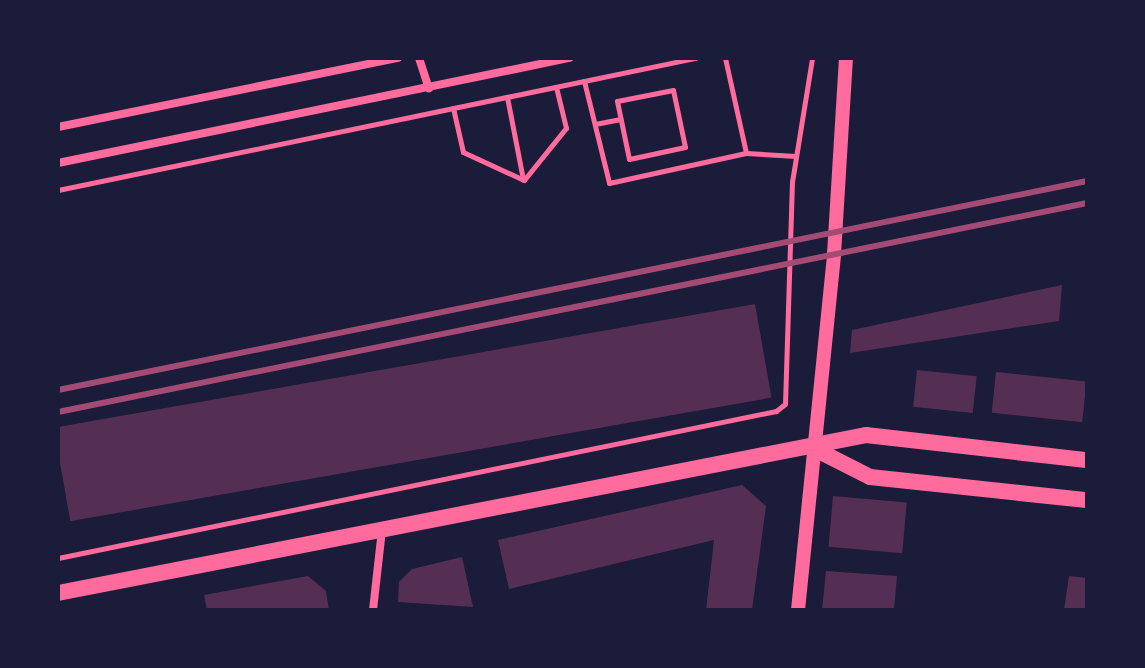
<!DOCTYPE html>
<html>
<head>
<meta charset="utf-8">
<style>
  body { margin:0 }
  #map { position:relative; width:1145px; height:668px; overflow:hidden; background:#1b1b3a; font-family:"Archivo Narrow",sans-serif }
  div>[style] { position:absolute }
  .building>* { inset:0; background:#542f53; transform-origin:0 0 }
  .path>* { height:5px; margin:-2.5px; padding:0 2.5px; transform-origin:2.5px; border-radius:2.5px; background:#ff6b9d }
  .minor>* { height:8px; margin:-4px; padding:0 4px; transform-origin:4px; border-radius:4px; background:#ff6b9d }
  .tertiary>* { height:14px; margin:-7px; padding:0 7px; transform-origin:7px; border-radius:7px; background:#ff6b9d }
  .secondary>* { height:16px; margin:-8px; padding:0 8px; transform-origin:8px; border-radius:8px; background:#ff6b9d }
  .rail>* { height:6px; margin:-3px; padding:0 3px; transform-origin:3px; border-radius:3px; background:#a44b75 }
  span { translate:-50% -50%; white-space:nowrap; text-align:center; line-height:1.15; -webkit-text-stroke:8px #1b1b3a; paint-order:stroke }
  .frame { position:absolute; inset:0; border:60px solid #1b1b3a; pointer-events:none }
</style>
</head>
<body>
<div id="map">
  <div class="building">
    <i style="clip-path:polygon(1062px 285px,1059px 321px,850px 353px,852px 330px)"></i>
    <i style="left:755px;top:304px;width:95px;height:712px;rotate:80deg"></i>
    <i style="left:917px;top:370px;width:60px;height:37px;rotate:6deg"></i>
    <i style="left:996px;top:372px;width:91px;height:41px;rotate:6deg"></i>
    <i style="clip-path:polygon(742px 485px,766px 506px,752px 610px,706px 610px,714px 540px,509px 589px,498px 540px)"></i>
    <i style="left:833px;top:496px;width:74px;height:51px;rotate:5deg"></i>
    <i style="clip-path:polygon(462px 557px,473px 607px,398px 602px,399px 582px,412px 569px)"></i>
    <i style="clip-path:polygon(826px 571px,897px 576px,894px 610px,822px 610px)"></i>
    <i style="clip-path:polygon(308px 576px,326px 591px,329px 610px,207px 610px,204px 595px)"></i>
    <i style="clip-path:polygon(1069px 576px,1087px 578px,1087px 610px,1064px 610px)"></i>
  </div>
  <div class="path">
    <i style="left:725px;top:58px;width:97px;rotate:77.5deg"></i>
    <i style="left:584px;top:81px;width:105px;rotate:76.2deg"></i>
    <i style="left:609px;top:183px;width:140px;rotate:-12.4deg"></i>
    <i style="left:746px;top:153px;width:50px;rotate:3.4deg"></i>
    <i style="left:673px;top:90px;width:58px;rotate:78.1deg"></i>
    <i style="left:685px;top:147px;width:57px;rotate:167.9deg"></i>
    <i style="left:629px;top:159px;width:59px;rotate:-101.7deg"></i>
    <i style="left:617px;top:101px;width:57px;rotate:-11.1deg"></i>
    <i style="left:507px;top:97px;width:84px;rotate:79deg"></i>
    <i style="left:453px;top:108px;width:45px;rotate:77.2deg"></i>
    <i style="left:463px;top:152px;width:67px;rotate:24.7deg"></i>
    <i style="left:524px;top:180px;width:67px;rotate:-51.1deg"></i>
    <i style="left:566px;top:128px;width:42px;rotate:-103.7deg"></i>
    <i style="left:595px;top:124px;width:26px;rotate:-11deg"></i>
    <i style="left:58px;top:190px;width:651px;rotate:-11.71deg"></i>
    <i style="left:58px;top:558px;width:733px;rotate:-11.57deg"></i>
    <i style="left:776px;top:411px;width:11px;rotate:-38deg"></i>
    <i style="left:785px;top:404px;width:222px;rotate:-88.2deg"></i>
    <i style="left:792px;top:182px;width:126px;rotate:-80.8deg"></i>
  </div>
  <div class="minor">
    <i style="left:419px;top:58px;width:32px;rotate:72deg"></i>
    <i style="left:58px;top:127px;width:347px;rotate:-11.5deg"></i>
    <i style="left:58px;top:163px;width:522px;rotate:-11.61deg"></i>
    <i style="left:373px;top:610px;width:81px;rotate:-83.6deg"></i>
  </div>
  <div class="tertiary">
    <i style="left:798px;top:610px;width:358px;rotate:-84.2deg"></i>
    <i style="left:834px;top:254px;width:196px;rotate:-86.5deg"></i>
  </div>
  <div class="secondary">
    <i style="left:811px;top:447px;width:66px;rotate:27deg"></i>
    <i style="left:870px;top:477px;width:218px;rotate:6.1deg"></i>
    <i style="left:58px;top:593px;width:823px;rotate:-11.06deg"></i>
    <i style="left:866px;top:435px;width:222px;rotate:6.5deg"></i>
  </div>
  <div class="rail">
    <i style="left:58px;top:390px;width:1050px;rotate:-11.48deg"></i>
    <i style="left:58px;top:412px;width:1050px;rotate:-11.48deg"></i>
  </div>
  <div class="frame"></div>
</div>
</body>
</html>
